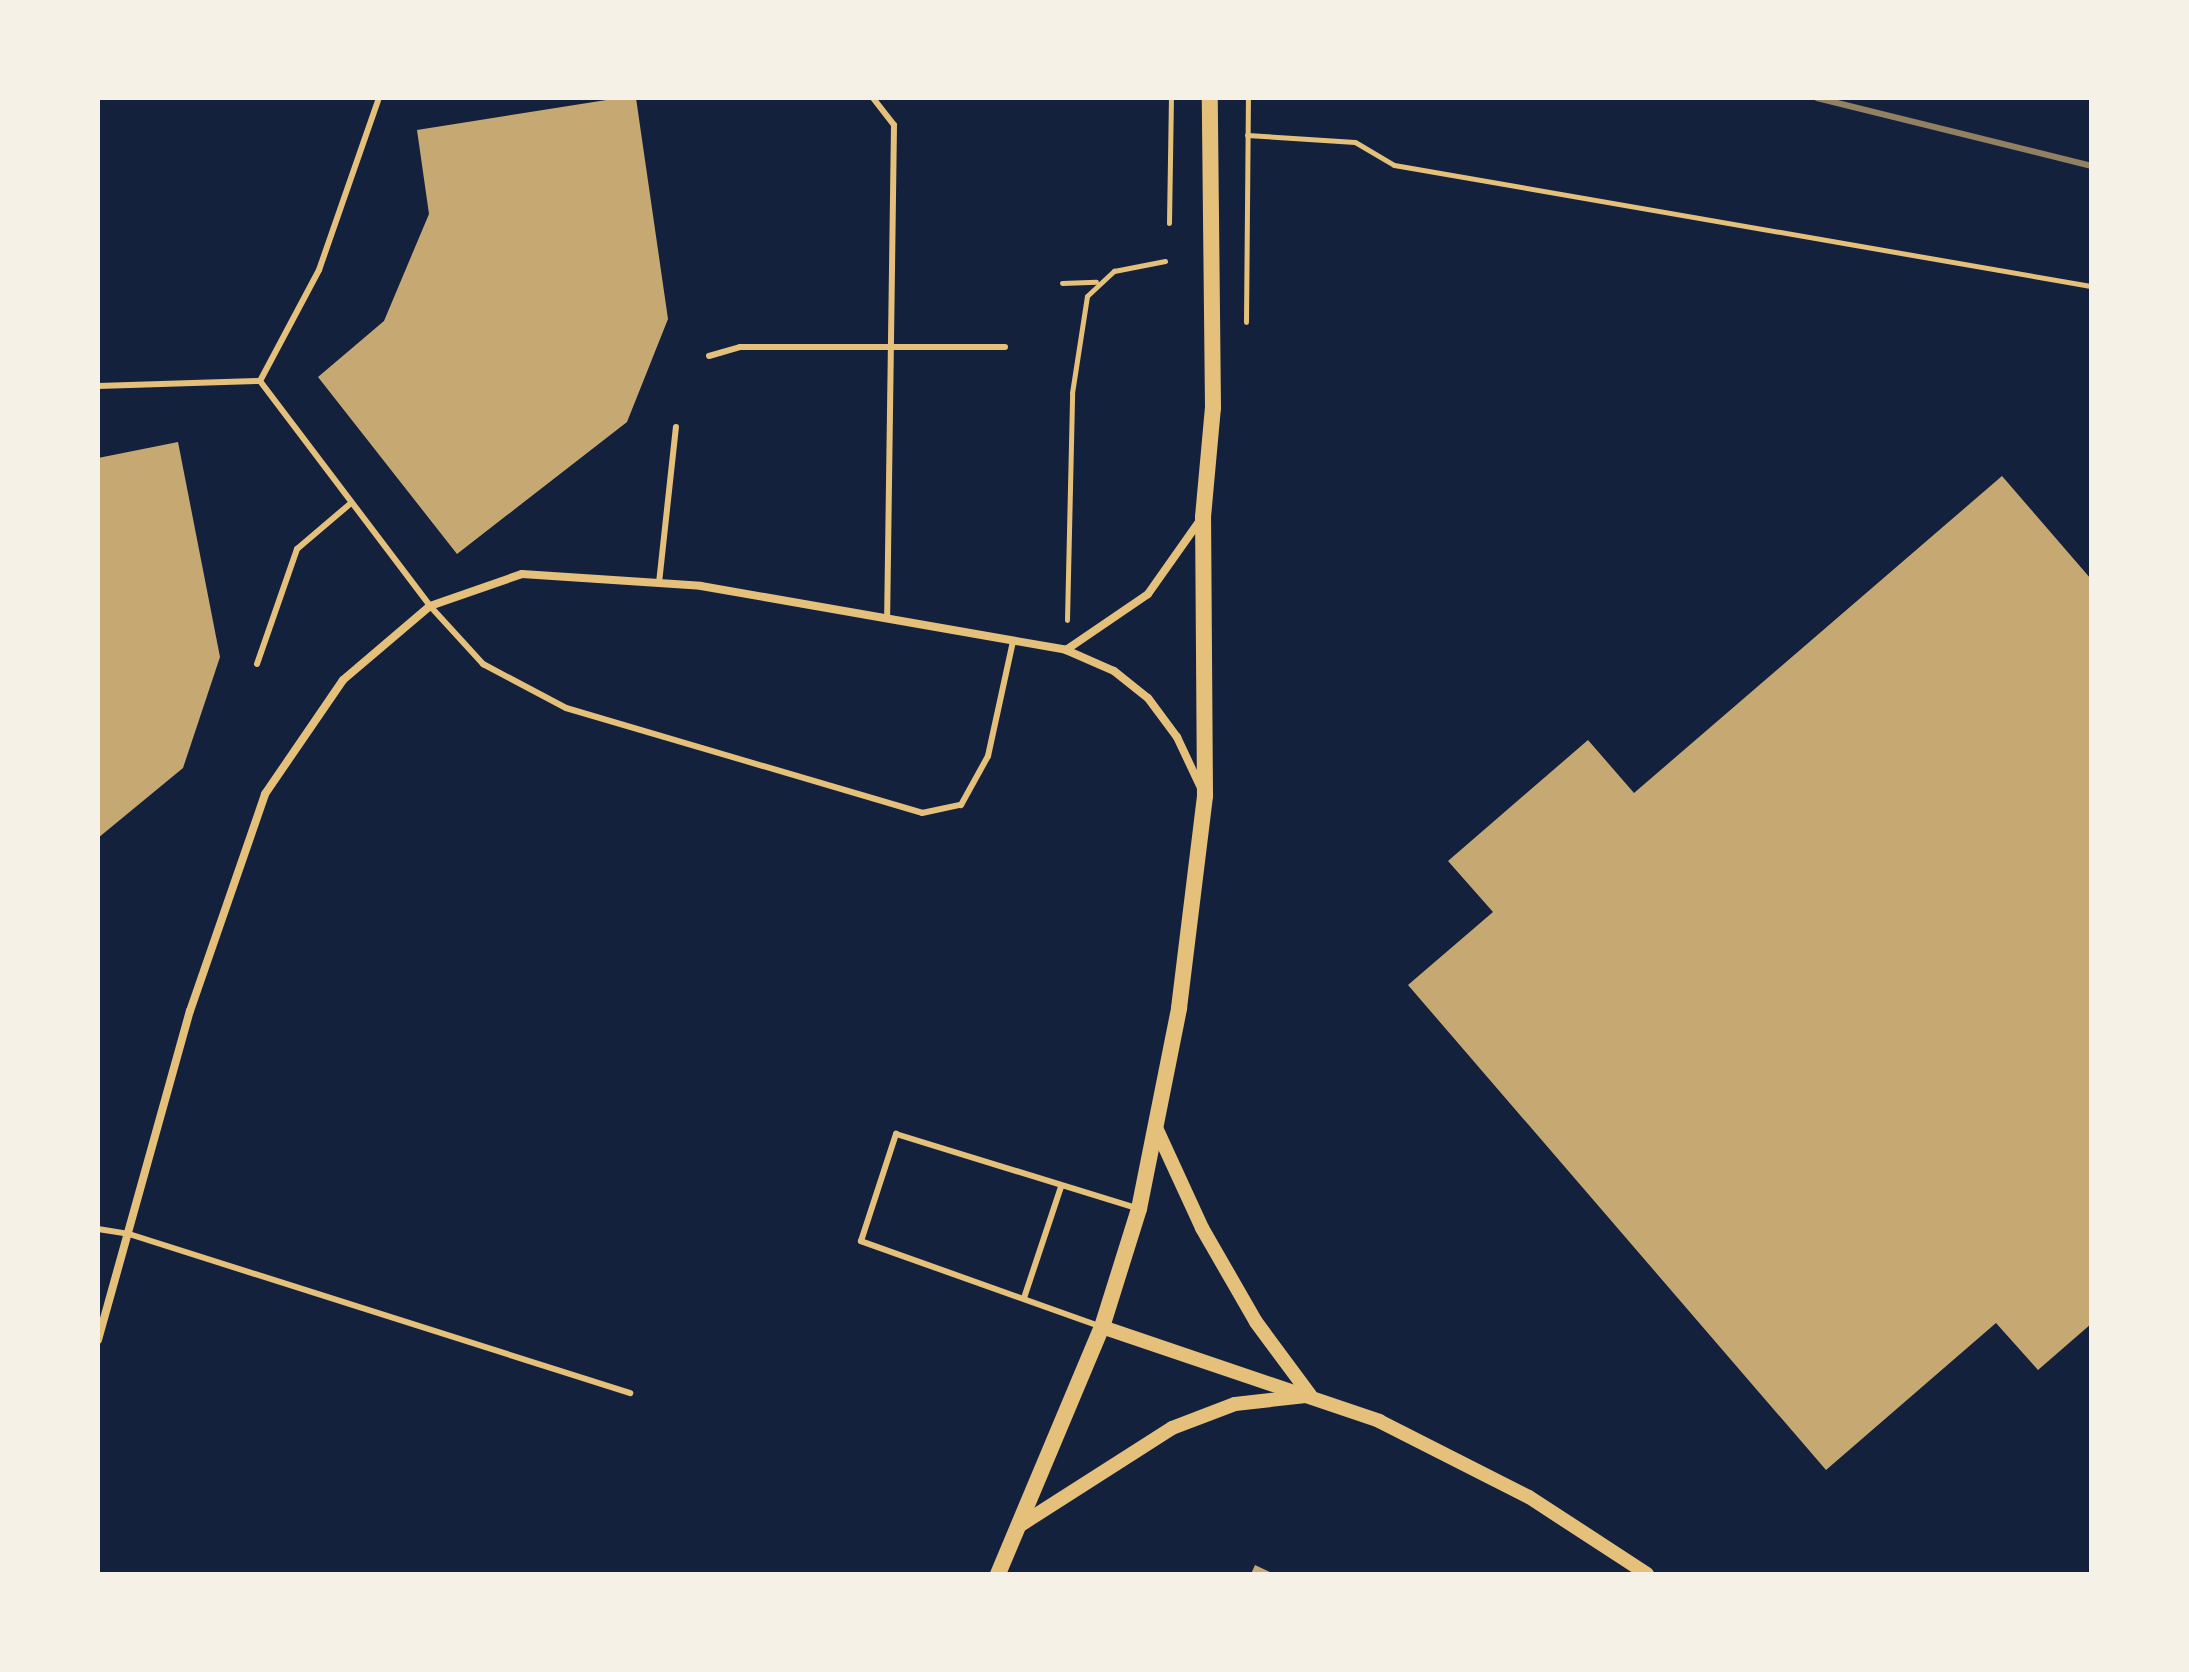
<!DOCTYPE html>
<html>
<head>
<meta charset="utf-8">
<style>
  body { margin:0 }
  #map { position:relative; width:2189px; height:1672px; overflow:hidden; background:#14213d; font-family:Arial,sans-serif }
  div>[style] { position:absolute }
  .building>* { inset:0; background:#c6a872 }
  .path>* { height:5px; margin:-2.5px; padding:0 2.5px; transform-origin:2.5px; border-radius:2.5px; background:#e5c07b }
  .service>* { height:6px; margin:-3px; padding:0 3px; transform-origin:3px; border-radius:3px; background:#e5c07b }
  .minor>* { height:8px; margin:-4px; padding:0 4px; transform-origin:4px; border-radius:4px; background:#e5c07b }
  .tertiary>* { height:14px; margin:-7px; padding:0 7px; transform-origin:7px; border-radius:7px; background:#e5c07b }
  .secondary>* { height:16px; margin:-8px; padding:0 8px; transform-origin:8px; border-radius:8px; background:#e5c07b }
  .rail>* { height:6px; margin:-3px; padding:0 3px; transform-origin:3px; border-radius:3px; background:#918062 }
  span { translate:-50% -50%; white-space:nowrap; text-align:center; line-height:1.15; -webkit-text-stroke:6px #f6f1e7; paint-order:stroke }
  .frame { position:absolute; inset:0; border:100px solid #f6f1e7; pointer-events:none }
</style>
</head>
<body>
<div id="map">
  <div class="building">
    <i style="clip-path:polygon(619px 98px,636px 98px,668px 319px,627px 422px,457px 554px,318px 377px,384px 321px,429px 214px,417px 130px)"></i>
    <i style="clip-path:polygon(178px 442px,220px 657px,183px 768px,98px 838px,98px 458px)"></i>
    <i style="clip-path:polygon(2002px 476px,2091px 579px,2091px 1324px,2038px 1370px,1996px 1323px,1826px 1470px,1408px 985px,1493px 912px,1448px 861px,1588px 740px,1634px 793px)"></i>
    <i style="clip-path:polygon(1255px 1565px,1274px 1574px,1251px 1574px)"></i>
  </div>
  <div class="path">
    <i style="left:1247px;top:135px;width:108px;rotate:3.7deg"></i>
    <i style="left:1355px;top:142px;width:45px;rotate:30.5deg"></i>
    <i style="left:1394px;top:165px;width:707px;rotate:9.85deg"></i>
    <i style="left:1169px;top:223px;width:125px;rotate:-89.1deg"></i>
    <i style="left:1062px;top:283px;width:34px;rotate:-2deg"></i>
    <i style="left:1246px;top:322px;width:224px;rotate:-89.5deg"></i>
    <i style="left:1067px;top:620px;width:227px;rotate:-88.7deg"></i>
    <i style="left:1072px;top:393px;width:98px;rotate:-81.2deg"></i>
    <i style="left:1087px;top:296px;width:37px;rotate:-43deg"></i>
    <i style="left:1114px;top:271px;width:52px;rotate:-11.1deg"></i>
  </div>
  <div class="service">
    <i style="left:873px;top:98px;width:34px;rotate:52deg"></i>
    <i style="left:894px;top:125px;width:494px;rotate:90.8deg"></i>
    <i style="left:709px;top:356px;width:32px;rotate:-16deg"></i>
    <i style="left:740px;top:347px;width:265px"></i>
    <i style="left:260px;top:381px;width:126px;rotate:-62deg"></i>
    <i style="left:319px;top:270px;width:182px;rotate:-70.8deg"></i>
    <i style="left:98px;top:386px;width:162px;rotate:-1.8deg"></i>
    <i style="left:260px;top:381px;width:282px;rotate:52.9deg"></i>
    <i style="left:430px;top:606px;width:79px;rotate:47.6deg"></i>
    <i style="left:483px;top:664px;width:94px;rotate:27.9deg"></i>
    <i style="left:566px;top:708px;width:371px;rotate:16.4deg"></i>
    <i style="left:922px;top:813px;width:40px;rotate:-12deg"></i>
    <i style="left:961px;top:805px;width:56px;rotate:-61.1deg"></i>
    <i style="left:988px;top:756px;width:118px;rotate:-77.7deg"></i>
    <i style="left:659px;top:583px;width:157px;rotate:-83.8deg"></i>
    <i style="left:257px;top:664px;width:122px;rotate:-70.8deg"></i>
    <i style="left:297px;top:549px;width:71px;rotate:-40.4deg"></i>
    <i style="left:98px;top:1229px;width:31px;rotate:9deg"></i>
    <i style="left:129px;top:1234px;width:526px;rotate:17.61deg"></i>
    <i style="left:1024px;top:1298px;width:117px;rotate:-71.6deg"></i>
    <i style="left:1102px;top:1327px;width:256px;rotate:-160.4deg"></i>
    <i style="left:861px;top:1241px;width:113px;rotate:-71.9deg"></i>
    <i style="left:896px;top:1134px;width:251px;rotate:17.1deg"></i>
  </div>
  <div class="minor">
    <i style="left:1066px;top:650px;width:99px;rotate:-34.3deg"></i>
    <i style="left:1148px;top:594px;width:92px;rotate:-54.8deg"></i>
    <i style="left:98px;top:1340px;width:342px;rotate:-74.4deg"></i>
    <i style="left:190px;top:1011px;width:230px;rotate:-70.9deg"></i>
    <i style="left:265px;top:794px;width:138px;rotate:-55.6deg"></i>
    <i style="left:343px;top:680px;width:114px;rotate:-40.4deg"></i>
    <i style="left:430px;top:606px;width:97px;rotate:-19.2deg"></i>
    <i style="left:522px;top:574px;width:179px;rotate:3.8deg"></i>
    <i style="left:701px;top:586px;width:371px;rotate:9.9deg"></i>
    <i style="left:1066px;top:650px;width:52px;rotate:23.6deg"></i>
    <i style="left:1114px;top:671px;width:43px;rotate:38.5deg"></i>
    <i style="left:1148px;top:698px;width:49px;rotate:53.4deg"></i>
    <i style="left:1177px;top:737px;width:56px;rotate:64.8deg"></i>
  </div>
  <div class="tertiary">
    <i style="left:1157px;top:1130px;width:108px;rotate:65.3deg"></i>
    <i style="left:1202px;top:1228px;width:108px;rotate:60.1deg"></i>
    <i style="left:1256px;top:1322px;width:91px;rotate:53.5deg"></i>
    <i style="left:1102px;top:1327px;width:293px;rotate:18.7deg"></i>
    <i style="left:1379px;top:1421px;width:168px;rotate:26.9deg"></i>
    <i style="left:1529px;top:1497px;width:141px;rotate:33.1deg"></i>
    <i style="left:1022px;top:1524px;width:178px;rotate:-32.6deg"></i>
    <i style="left:1172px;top:1428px;width:67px;rotate:-20.9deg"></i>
    <i style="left:1235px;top:1404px;width:71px;rotate:-6.4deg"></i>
  </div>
  <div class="secondary">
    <i style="left:998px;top:1574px;width:268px;rotate:-67.2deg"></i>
    <i style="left:1102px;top:1327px;width:124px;rotate:-72.6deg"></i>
    <i style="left:1139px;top:1209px;width:205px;rotate:-78.7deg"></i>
    <i style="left:1179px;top:1008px;width:214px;rotate:-83deg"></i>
    <i style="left:1205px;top:796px;width:279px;rotate:-90.4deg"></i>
    <i style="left:1203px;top:517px;width:109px;rotate:-84.8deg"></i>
    <i style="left:1213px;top:408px;width:310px;rotate:-90.6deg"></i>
  </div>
  <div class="rail">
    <i style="left:1817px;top:98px;width:282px;rotate:13.9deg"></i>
  </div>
  <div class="frame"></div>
</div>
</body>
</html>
